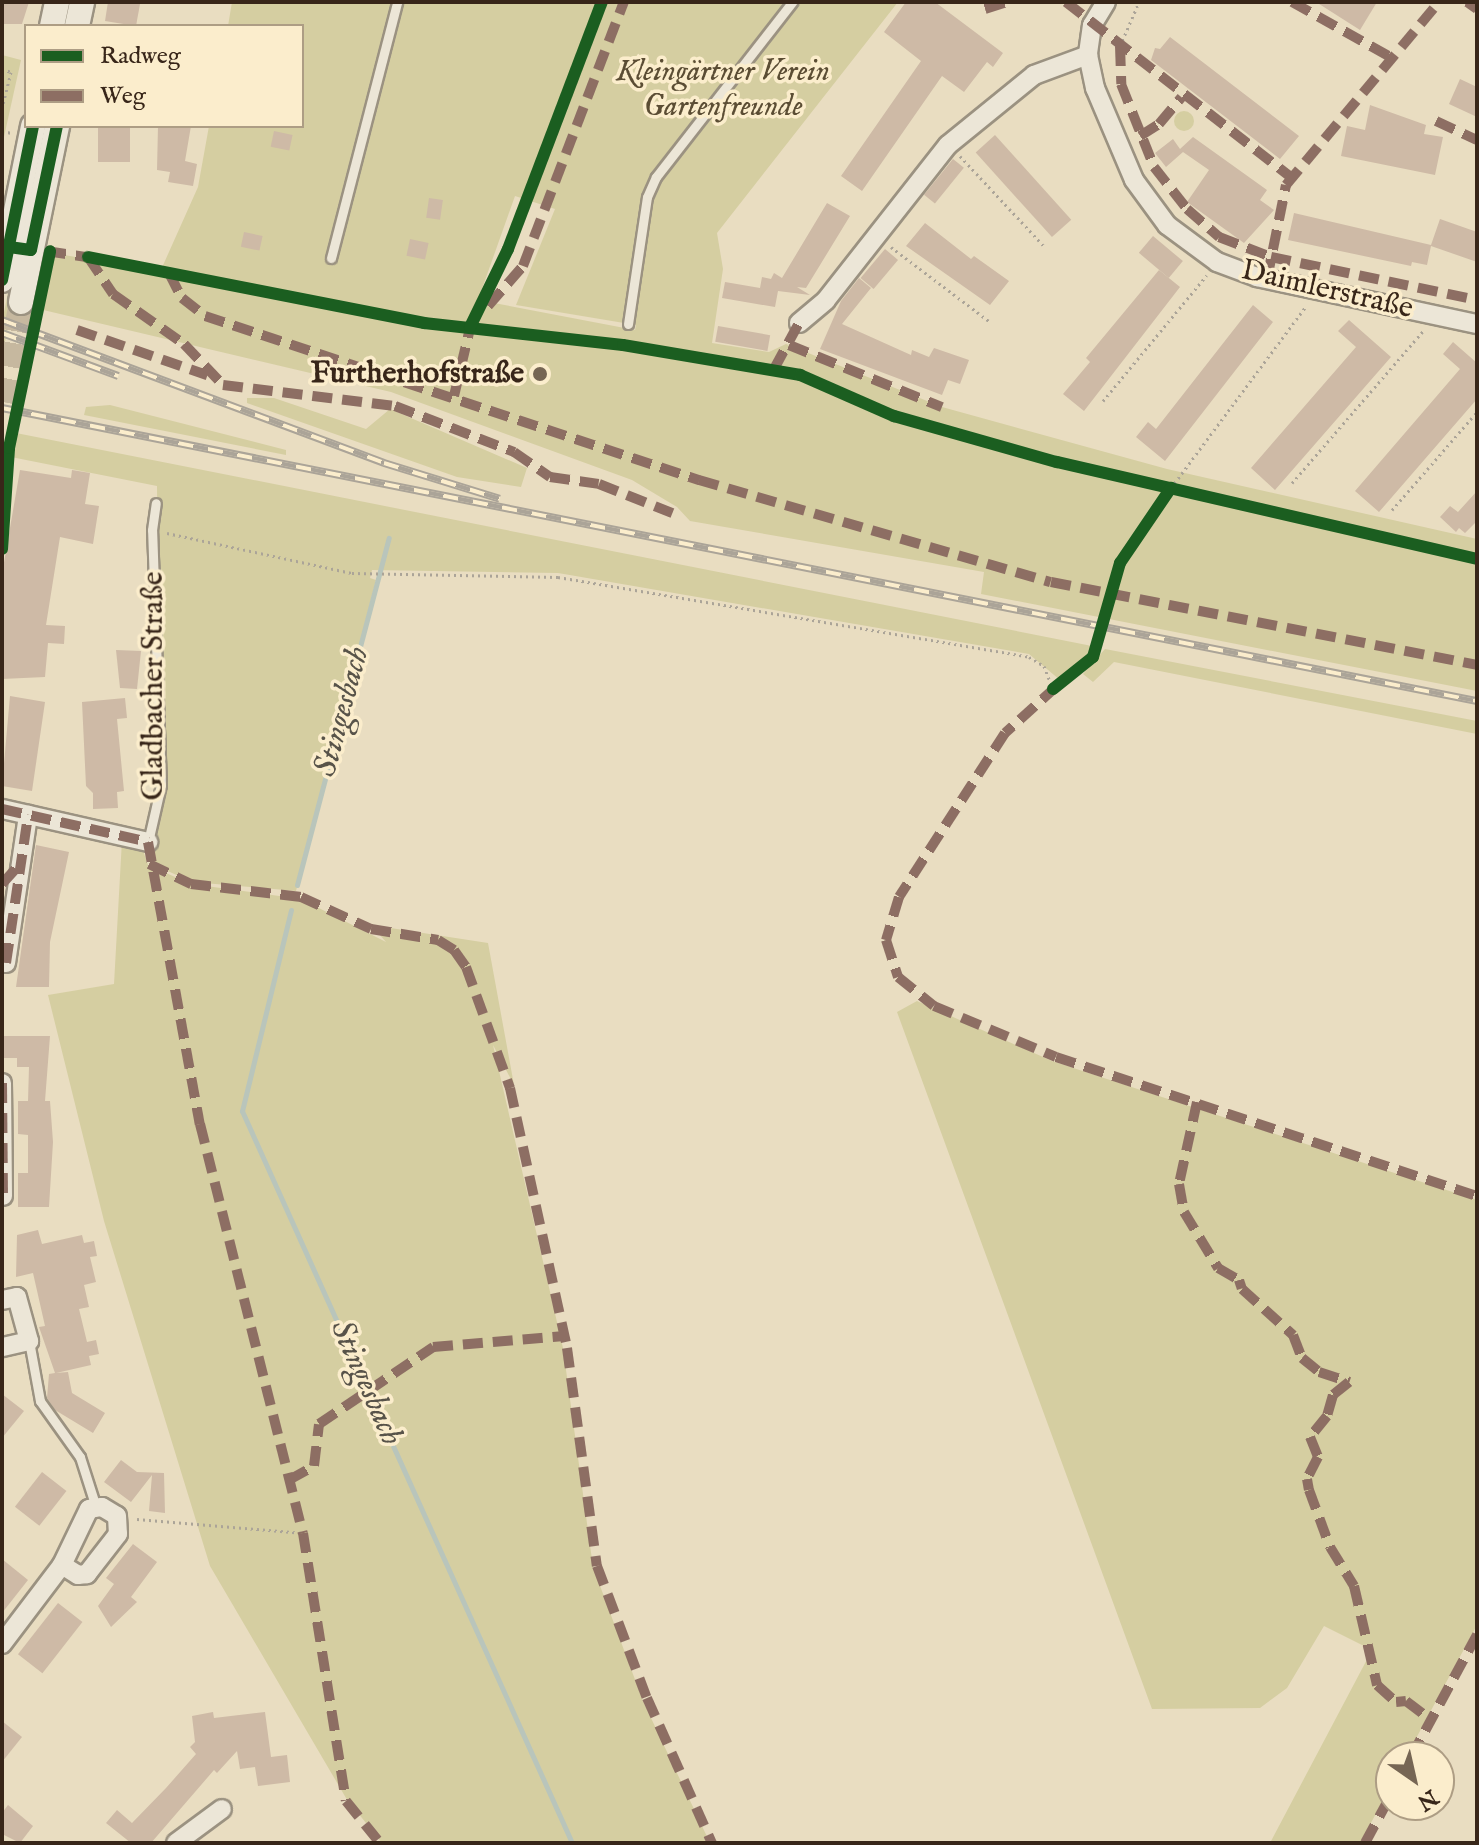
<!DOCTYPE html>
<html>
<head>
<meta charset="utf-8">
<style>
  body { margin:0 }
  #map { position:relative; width:1479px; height:1845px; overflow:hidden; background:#e9ddc1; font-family:"IM FELL English",serif }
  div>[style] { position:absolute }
  .green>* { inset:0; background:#d5cea1 }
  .round { border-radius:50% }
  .stream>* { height:5px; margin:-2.5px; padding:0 2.5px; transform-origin:2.5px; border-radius:2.5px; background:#b9c5bb }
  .building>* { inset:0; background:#cebaa6; transform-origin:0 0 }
  .secondary-tunnel>* { height:24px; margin-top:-12px; transform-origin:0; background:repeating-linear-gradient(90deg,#c6b89f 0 24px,transparent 0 36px) }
  .path>* { height:3px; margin-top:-1.5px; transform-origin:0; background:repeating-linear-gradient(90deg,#aba498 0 2px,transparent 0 6px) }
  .roads { filter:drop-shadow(2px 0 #9b9281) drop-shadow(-2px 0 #9b9281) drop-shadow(0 2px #9b9281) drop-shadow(0 -2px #9b9281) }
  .lane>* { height:9px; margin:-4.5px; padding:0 4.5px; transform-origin:4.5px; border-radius:4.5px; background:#ece6d7 }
  .street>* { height:18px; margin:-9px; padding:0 9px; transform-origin:9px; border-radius:9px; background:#ece6d7 }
  .secondary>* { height:24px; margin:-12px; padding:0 12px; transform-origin:12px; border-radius:12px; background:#ece6d7 }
  .rail>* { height:8px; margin-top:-4px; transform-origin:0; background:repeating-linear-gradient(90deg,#fbedcc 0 15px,#aba498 0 30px); box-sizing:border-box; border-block:2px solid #aba498 }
  .quiet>* { height:10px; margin-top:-5px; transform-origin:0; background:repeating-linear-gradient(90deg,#8d6e63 0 20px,transparent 0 30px) }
  .cycleway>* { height:12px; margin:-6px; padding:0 6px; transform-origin:6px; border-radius:6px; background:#1b5e20 }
  .dots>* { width:22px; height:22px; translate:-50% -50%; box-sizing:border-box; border:4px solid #fbedcc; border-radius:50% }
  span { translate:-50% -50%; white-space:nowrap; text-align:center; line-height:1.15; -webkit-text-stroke:7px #fbedcc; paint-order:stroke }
  .park-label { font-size:30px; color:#5b4d34; font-style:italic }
  .street-label { font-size:30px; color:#382619 }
  .poi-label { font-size:30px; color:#382619; font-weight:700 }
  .right { translate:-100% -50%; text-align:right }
  .water-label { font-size:32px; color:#585349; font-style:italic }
  .frame { position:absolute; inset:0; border:4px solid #382619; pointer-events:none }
  .legend { position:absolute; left:24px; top:24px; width:280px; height:104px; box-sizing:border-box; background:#fbedcc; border:2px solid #ad9d84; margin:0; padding:10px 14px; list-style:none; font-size:24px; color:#382619 }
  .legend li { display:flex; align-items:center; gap:16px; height:40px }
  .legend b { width:40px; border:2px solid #ad9d84 }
  .north { position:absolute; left:1375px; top:1741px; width:80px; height:80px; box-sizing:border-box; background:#fbedcc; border:2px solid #ad9d84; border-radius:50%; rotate:146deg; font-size:22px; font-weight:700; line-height:32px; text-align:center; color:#382619 }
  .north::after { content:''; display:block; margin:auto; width:28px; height:36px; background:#766654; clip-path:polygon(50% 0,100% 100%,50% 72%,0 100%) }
</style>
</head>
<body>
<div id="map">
  <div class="green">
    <i style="clip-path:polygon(evenodd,232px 2px,898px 2px,717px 233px,723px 269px,712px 343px,769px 352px,786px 344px,942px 407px,1167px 469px,1477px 539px,1477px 691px,981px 594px,984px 572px,690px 521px,677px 507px,632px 480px,391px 392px,39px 309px,53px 253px,160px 272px,198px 187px,209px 126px,302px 126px,302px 26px,228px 26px,232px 2px,515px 196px,555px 209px,516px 305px,636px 325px,635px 330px,478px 300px,515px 196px)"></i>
    <i style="clip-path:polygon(2px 55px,21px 60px,2px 146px)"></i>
    <i class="round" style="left:1174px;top:111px;width:20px;height:20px"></i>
    <i style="clip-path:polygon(16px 254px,23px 256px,2px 356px,2px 322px)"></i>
    <i style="clip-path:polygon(247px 398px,274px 398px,366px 429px,390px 409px,527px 468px,521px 487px,457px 477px,247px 403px)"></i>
    <i style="clip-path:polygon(110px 405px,286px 450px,286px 455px,84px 415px,86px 407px)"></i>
    <i style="clip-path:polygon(16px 433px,1092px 646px,1086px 662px,1060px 680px,1029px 654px,558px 573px,372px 570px,370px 578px,376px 580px,296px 891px,192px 882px,150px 863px,160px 801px,157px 486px,11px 457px)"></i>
    <i style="clip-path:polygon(1105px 649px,1477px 721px,1477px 734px,1114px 662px,1093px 682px,1083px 674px)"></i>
    <i style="clip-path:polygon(122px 840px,140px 842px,148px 865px,191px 884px,301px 899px,386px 942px,371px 925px,488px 943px,514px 1085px,493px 1045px,563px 1348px,593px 1567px,643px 1701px,710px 1843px,382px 1843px,346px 1798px,210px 1566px,104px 1221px,48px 995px,114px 984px)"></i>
    <i style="clip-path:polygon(917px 1001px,1052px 1061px,1477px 1200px,1477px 1625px,1406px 1757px,1391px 1757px,1391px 1786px,1360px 1843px,1270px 1843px,1372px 1650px,1324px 1626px,1287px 1688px,1260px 1708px,1152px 1709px,897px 1012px)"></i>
  </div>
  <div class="stream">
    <i style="left:297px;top:885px;width:359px;rotate:-75.2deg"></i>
    <i style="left:291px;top:910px;width:207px;rotate:103.7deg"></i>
    <i style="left:242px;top:1111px;width:803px;rotate:65.73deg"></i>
  </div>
  <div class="building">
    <i style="clip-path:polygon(2px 2px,29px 2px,22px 24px,2px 24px)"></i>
    <i style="clip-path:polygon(108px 2px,140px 4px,136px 26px,105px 21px)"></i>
    <i style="clip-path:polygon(906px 2px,935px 2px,1003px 53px,993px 67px,987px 62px,964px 92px,942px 76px,862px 191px,841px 176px,921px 61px,884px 32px)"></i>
    <i style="clip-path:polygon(1316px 2px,1377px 2px,1360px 30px)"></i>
    <i style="clip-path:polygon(1170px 37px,1299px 136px,1280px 159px,1151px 60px,1155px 48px,1160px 49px)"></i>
    <i style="clip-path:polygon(1460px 79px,1477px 87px,1477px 117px,1449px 104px)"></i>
    <i style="clip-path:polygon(1370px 105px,1426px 125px,1424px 134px,1443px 137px,1435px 175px,1341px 156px,1347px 126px,1365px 130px)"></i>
    <i style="left:98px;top:126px;width:32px;height:36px"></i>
    <i style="clip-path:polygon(158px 126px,191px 126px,185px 161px,197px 164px,193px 186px,168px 182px,170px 172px,157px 170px)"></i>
    <i style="left:274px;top:131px;width:19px;height:16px;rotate:12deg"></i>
    <i style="left:995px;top:135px;width:114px;height:26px;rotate:48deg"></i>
    <i style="clip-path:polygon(1193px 137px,1267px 190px,1260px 200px,1274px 210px,1244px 243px,1187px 202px,1209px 170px,1183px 152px,1166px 167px,1155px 153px,1173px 139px,1180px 149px)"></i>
    <i style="left:953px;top:159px;width:14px;height:46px;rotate:39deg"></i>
    <i style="left:429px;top:198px;width:14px;height:20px;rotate:8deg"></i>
    <i style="clip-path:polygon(827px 203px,850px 216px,806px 288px,797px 287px,810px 295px,778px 291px,775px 307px,722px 298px,725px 282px,760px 288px,762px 277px,771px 279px,774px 273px,782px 278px)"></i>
    <i style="clip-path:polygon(1294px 213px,1431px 245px,1440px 219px,1477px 232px,1477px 262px,1431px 246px,1427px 265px,1412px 262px,1411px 266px,1288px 240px)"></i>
    <i style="clip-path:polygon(925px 223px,971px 259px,974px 256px,1009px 281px,990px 305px,906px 246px)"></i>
    <i style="left:244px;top:232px;width:19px;height:15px;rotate:12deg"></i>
    <i style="left:1153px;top:236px;width:39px;height:22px;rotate:40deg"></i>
    <i style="left:410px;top:239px;width:19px;height:17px;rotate:12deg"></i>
    <i style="left:885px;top:249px;width:17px;height:38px;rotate:40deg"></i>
    <i style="clip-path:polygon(1159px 270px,1180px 287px,1084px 411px,1063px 394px,1090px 362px,1086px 358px)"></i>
    <i style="clip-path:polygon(859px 278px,871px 288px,842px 324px,911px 355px,912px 350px,929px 357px,934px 348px,969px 360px,960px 384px,948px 380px,942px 395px,820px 349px,841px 301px)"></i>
    <i style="clip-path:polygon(1253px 305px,1273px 322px,1165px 461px,1136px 437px,1148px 422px,1156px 429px)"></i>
    <i style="clip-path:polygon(1349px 320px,1391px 357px,1275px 490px,1251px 468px,1356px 347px,1338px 331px)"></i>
    <i style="left:718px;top:326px;width:53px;height:16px;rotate:10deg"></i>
    <i style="clip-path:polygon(1453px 342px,1477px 363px,1477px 399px,1379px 512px,1355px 491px,1460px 369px,1443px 354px)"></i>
    <i style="clip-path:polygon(20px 470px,71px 478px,72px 470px,90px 473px,85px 504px,99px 506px,93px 544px,60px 537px,46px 625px,65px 626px,64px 644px,48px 643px,45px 677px,2px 679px,2px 574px)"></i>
    <i style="clip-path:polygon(1477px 491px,1477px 521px,1465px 533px,1459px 528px,1456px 532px,1440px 517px,1450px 506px,1458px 512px)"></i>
    <i style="clip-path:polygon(116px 650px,141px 651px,137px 689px,120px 688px)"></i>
    <i style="clip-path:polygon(10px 696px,45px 702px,32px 791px,2px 786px)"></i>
    <i style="clip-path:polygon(125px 698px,127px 718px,117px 719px,124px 791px,117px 792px,118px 808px,93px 809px,93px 793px,86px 786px,82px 702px)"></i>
    <i style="clip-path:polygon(36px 845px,69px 852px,50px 942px,49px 987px,16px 987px)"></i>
    <i style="clip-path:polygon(2px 1036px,50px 1036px,45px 1101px,50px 1101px,53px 1142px,49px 1207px,18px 1207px,18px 1173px,28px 1173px,28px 1135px,18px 1134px,18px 1101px,28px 1101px,29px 1067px,17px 1067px,17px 1058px,2px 1058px)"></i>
    <i style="clip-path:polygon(38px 1230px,42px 1244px,82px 1235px,84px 1243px,94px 1241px,97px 1256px,90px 1257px,96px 1282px,84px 1285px,89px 1307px,79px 1309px,87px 1342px,96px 1340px,99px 1354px,89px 1356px,91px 1365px,56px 1373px,68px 1372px,72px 1393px,105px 1413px,93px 1433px,55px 1410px,47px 1398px,49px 1374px,55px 1373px,39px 1327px,45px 1326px,33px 1273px,16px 1277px,17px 1235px)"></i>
    <i style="clip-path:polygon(2px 1394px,24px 1411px,2px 1438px)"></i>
    <i style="clip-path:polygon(121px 1460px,137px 1472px,164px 1473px,165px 1513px,149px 1511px,152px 1475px,131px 1502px,104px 1482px)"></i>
    <i style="left:42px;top:1472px;width:31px;height:44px;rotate:38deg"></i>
    <i style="clip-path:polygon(133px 1544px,157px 1562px,131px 1597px,137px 1602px,111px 1627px,98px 1606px,114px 1584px,106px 1578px)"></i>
    <i style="clip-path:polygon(2px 1559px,28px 1580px,2px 1613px)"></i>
    <i style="left:58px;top:1603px;width:31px;height:65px;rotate:38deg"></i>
    <i style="clip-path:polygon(213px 1712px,214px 1718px,265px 1712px,271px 1757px,287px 1755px,290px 1782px,258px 1786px,255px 1767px,240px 1769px,237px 1751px,217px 1773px,214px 1770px,151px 1843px,131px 1843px,106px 1823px,117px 1810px,132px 1823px,166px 1788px,196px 1754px,190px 1747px,195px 1742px,192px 1716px)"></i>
    <i style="clip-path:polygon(2px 1721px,22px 1737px,2px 1762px)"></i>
    <i style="clip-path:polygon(8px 1805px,33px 1826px,20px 1843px,2px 1834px,2px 1813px)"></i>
  </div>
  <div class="secondary-tunnel">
    <i style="left:2px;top:402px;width:102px;rotate:-79.2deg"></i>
  </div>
  <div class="path">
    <i style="left:1120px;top:46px;width:48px;rotate:-66.6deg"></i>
    <i style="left:2px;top:69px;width:9px;rotate:18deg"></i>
    <i style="left:11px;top:72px;width:36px;rotate:104deg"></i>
    <i style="left:2px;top:131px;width:10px;rotate:11deg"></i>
    <i style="left:960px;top:156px;width:125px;rotate:47deg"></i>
    <i style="left:891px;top:247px;width:124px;rotate:37.1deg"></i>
    <i style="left:1103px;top:401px;width:163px;rotate:-50.5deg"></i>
    <i style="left:1292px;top:483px;width:202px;rotate:-49.2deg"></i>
    <i style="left:1171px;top:488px;width:227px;rotate:-53.4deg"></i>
    <i style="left:1392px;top:510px;width:130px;rotate:-49.1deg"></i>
    <i style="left:167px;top:533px;width:189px;rotate:12.2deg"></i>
    <i style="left:352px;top:573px;width:206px;rotate:1.1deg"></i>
    <i style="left:558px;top:577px;width:478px;rotate:9.6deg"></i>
    <i style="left:1029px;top:657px;width:17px;rotate:31deg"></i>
    <i style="left:1044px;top:666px;width:25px;rotate:69deg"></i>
    <i style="left:137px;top:1519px;width:167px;rotate:4.8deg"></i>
  </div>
  <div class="roads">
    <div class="lane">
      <i style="left:331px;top:258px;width:264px;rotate:-75.5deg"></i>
      <i style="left:628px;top:324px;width:128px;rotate:-81.5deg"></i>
      <i style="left:647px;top:197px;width:22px;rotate:-66deg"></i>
      <i style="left:656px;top:177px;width:222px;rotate:-52.1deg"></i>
      <i style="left:148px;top:842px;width:58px;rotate:-77.2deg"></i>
      <i style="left:161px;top:785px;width:255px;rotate:-92deg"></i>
      <i style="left:152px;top:530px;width:27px;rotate:-82deg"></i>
      <i style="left:29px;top:1341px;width:61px;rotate:79.6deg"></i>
      <i style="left:40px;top:1401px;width:69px;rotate:54.5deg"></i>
      <i style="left:80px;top:1457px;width:52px;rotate:72.3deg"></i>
    </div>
    <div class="street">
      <i style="left:1106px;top:2px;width:27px;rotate:121deg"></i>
      <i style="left:1092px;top:25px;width:30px;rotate:98deg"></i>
      <i style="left:1088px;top:55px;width:34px;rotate:78deg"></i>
      <i style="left:1095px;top:88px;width:100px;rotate:67deg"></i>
      <i style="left:1134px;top:180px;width:56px;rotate:53.7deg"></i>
      <i style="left:1167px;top:225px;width:62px;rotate:36.5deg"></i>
      <i style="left:1217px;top:262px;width:43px;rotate:20.6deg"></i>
      <i style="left:1257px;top:277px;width:225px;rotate:12.1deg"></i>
      <i style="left:799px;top:323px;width:35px;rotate:-40deg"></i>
      <i style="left:826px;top:300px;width:197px;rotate:-51.8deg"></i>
      <i style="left:948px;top:145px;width:111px;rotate:-39.1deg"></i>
      <i style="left:1034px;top:75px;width:58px;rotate:-20.3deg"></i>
      <i style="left:2px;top:809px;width:150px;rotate:12.7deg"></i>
      <i style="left:6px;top:963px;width:150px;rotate:-81.5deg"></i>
      <i style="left:2px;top:1083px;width:113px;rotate:89.5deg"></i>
      <i style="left:2px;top:1300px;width:15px;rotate:-11deg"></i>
      <i style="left:17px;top:1297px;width:46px;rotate:74.7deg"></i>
      <i style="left:29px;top:1341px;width:28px;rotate:167deg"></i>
      <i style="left:2px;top:1644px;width:99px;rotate:-52.8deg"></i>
      <i style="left:62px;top:1565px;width:62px;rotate:-64.3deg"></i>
      <i style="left:89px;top:1509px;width:13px;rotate:-9deg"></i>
      <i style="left:102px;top:1507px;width:17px;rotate:31deg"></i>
      <i style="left:117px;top:1516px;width:18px;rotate:87deg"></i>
      <i style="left:118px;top:1534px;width:51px;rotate:127.8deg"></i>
      <i style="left:87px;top:1574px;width:9px;rotate:174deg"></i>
      <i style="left:78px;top:1575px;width:19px;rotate:-148deg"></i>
      <i style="left:176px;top:1843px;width:57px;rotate:-36.5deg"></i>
    </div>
    <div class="secondary">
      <i style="left:52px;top:26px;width:25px;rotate:-78deg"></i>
      <i style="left:77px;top:26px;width:25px;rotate:-78deg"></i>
      <i style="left:2px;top:280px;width:157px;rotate:-78.6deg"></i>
      <i style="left:21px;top:302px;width:180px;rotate:-78.4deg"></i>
    </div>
  </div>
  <div class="rail">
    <i style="left:2px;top:320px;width:408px;rotate:20.5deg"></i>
    <i style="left:384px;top:463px;width:121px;rotate:17.2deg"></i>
    <i style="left:2px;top:333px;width:124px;rotate:20.3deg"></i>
    <i style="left:2px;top:408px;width:1504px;rotate:11.24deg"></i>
  </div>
  <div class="quiet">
    <i style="left:1066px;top:2px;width:286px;rotate:37.9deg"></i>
    <i style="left:1292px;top:2px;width:115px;rotate:29.2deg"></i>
    <i style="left:1467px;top:2px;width:12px;rotate:35deg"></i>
    <i style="left:985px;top:9px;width:23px;rotate:-18deg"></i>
    <i style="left:1120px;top:46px;width:38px;rotate:88deg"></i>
    <i style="left:1121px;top:84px;width:89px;rotate:68.3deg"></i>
    <i style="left:1154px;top:167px;width:53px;rotate:51.8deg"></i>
    <i style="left:1187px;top:209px;width:43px;rotate:41.2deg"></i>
    <i style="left:1219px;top:237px;width:56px;rotate:21deg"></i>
    <i style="left:1271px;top:257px;width:210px;rotate:11.8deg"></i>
    <i style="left:1436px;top:121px;width:45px;rotate:24.9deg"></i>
    <i style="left:1140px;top:136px;width:22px;rotate:-32deg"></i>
    <i style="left:1159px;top:124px;width:35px;rotate:-50deg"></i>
    <i style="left:46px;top:251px;width:48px;rotate:8.5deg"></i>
    <i style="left:88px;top:257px;width:45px;rotate:56deg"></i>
    <i style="left:113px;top:294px;width:87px;rotate:35.2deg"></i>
    <i style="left:184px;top:344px;width:57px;rotate:46.4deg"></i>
    <i style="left:223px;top:385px;width:173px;rotate:7deg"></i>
    <i style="left:395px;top:406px;width:128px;rotate:21.1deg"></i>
    <i style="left:514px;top:452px;width:44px;rotate:34.8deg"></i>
    <i style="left:550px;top:477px;width:49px;rotate:8.1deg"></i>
    <i style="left:599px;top:484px;width:79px;rotate:21.7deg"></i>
    <i style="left:169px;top:273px;width:28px;rotate:63deg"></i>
    <i style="left:182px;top:298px;width:29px;rotate:38deg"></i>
    <i style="left:205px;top:316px;width:521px;rotate:18.37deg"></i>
    <i style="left:699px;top:480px;width:366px;rotate:16.2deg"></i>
    <i style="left:1051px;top:582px;width:434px;rotate:11deg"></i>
    <i style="left:1267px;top:279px;width:96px;rotate:-78.6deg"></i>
    <i style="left:1286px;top:185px;width:239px;rotate:-50.1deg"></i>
    <i style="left:488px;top:306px;width:53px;rotate:-48.8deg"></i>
    <i style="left:523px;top:266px;width:283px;rotate:-69.1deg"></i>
    <i style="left:77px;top:330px;width:138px;rotate:19.1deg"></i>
    <i style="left:789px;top:345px;width:165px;rotate:22.1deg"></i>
    <i style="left:774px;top:369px;width:52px;rotate:-61.5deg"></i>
    <i style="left:454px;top:396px;width:74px;rotate:-76.7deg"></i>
    <i style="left:1057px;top:686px;width:70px;rotate:137.9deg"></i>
    <i style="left:1005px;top:733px;width:195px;rotate:122.9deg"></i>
    <i style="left:899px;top:897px;width:45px;rotate:106.8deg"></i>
    <i style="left:886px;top:940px;width:39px;rotate:72deg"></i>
    <i style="left:898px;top:977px;width:46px;rotate:38.9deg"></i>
    <i style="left:934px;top:1006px;width:132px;rotate:22.7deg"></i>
    <i style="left:1056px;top:1057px;width:443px;rotate:18.3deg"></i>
    <i style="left:2px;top:809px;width:150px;rotate:12.7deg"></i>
    <i style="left:148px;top:842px;width:287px;rotate:79.6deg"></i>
    <i style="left:200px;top:1124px;width:422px;rotate:75.9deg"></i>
    <i style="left:303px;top:1533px;width:271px;rotate:80.9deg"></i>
    <i style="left:346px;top:1801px;width:54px;rotate:51deg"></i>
    <i style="left:149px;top:864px;width:47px;rotate:25.5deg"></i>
    <i style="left:191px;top:884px;width:111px;rotate:6.7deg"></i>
    <i style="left:301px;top:897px;width:77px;rotate:24.6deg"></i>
    <i style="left:371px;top:929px;width:68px;rotate:9.3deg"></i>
    <i style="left:438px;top:940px;width:19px;rotate:32deg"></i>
    <i style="left:454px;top:950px;width:21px;rotate:55deg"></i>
    <i style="left:466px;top:967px;width:129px;rotate:70deg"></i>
    <i style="left:510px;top:1088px;width:266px;rotate:77.6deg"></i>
    <i style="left:567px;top:1348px;width:220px;rotate:82.2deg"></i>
    <i style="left:597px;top:1566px;width:141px;rotate:69.3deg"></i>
    <i style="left:647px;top:1698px;width:159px;rotate:65.9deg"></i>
    <i style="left:2px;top:884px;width:24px;rotate:-48deg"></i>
    <i style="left:6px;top:963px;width:150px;rotate:-81.5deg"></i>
    <i style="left:2px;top:1083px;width:113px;rotate:89.5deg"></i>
    <i style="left:1197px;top:1102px;width:84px;rotate:102.4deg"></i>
    <i style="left:1179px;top:1184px;width:28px;rotate:80deg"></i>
    <i style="left:1184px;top:1212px;width:66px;rotate:58.7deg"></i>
    <i style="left:1218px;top:1268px;width:24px;rotate:30deg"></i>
    <i style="left:1239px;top:1280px;width:9px;rotate:72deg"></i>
    <i style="left:1242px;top:1289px;width:69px;rotate:42deg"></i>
    <i style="left:1293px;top:1335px;width:25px;rotate:69deg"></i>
    <i style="left:1302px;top:1358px;width:22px;rotate:39deg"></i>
    <i style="left:1319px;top:1372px;width:32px;rotate:18deg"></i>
    <i style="left:1349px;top:1382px;width:21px;rotate:141deg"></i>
    <i style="left:1333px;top:1395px;width:22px;rotate:106deg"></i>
    <i style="left:1327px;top:1416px;width:27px;rotate:129deg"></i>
    <i style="left:1310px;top:1437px;width:22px;rotate:68deg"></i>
    <i style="left:1318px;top:1457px;width:25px;rotate:117deg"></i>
    <i style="left:1307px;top:1479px;width:11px;rotate:80deg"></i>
    <i style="left:1309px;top:1490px;width:61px;rotate:69.8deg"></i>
    <i style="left:1330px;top:1547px;width:46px;rotate:58.4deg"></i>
    <i style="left:1354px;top:1586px;width:102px;rotate:76.9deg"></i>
    <i style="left:1377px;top:1685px;width:25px;rotate:42deg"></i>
    <i style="left:1396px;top:1702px;width:10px;rotate:-6deg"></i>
    <i style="left:1406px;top:1701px;width:31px;rotate:37deg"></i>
    <i style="left:289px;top:1480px;width:29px;rotate:-29deg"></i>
    <i style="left:314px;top:1466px;width:42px;rotate:-83.2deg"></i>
    <i style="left:319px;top:1424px;width:138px;rotate:-34deg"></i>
    <i style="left:433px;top:1347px;width:132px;rotate:-4.8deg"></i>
    <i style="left:1411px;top:1757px;width:139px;rotate:-61.6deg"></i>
    <i style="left:1365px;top:1843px;width:55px;rotate:-61.6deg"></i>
  </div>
  <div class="cycleway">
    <i style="left:2px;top:246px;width:29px;rotate:8deg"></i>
    <i style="left:31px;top:250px;width:127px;rotate:-78.2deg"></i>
    <i style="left:88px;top:257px;width:342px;rotate:11.1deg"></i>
    <i style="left:424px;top:323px;width:200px;rotate:6.3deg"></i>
    <i style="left:623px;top:345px;width:180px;rotate:9.6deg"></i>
    <i style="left:800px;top:375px;width:103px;rotate:23.6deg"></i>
    <i style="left:894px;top:416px;width:169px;rotate:15.8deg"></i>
    <i style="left:1057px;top:462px;width:431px;rotate:13deg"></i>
    <i style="left:2px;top:280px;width:157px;rotate:-78.6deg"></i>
    <i style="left:470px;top:327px;width:87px;rotate:-64deg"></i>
    <i style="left:508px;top:249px;width:264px;rotate:-69.2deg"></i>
    <i style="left:2px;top:549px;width:101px;rotate:-86deg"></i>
    <i style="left:9px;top:448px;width:201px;rotate:-78.2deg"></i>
    <i style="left:1053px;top:689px;width:51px;rotate:-38.7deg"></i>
    <i style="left:1093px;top:657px;width:98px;rotate:-74deg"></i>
    <i style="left:1120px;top:563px;width:91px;rotate:-55.8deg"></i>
  </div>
  <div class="dots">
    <i style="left:540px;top:374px;background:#766654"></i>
  </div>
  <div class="park-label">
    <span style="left:723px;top:89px">Kleingärtner Verein<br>Gartenfreunde</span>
  </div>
  <div class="street-label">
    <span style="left:1327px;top:290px;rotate:13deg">Daimlerstraße</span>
    <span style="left:154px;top:686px;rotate:-90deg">Gladbacher Straße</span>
  </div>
  <div class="poi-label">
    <span class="right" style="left:524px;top:374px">Furtherhofstraße</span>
  </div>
  <div class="water-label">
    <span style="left:343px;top:712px;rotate:-75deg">Stingesbach</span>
    <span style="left:365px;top:1383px;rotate:66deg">Stingesbach</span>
  </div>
  <div class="frame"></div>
  <ul class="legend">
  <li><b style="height:10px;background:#1b5e20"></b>Radweg</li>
  <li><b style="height:10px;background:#8d6e63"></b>Weg</li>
  </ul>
  <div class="north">N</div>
</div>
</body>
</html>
